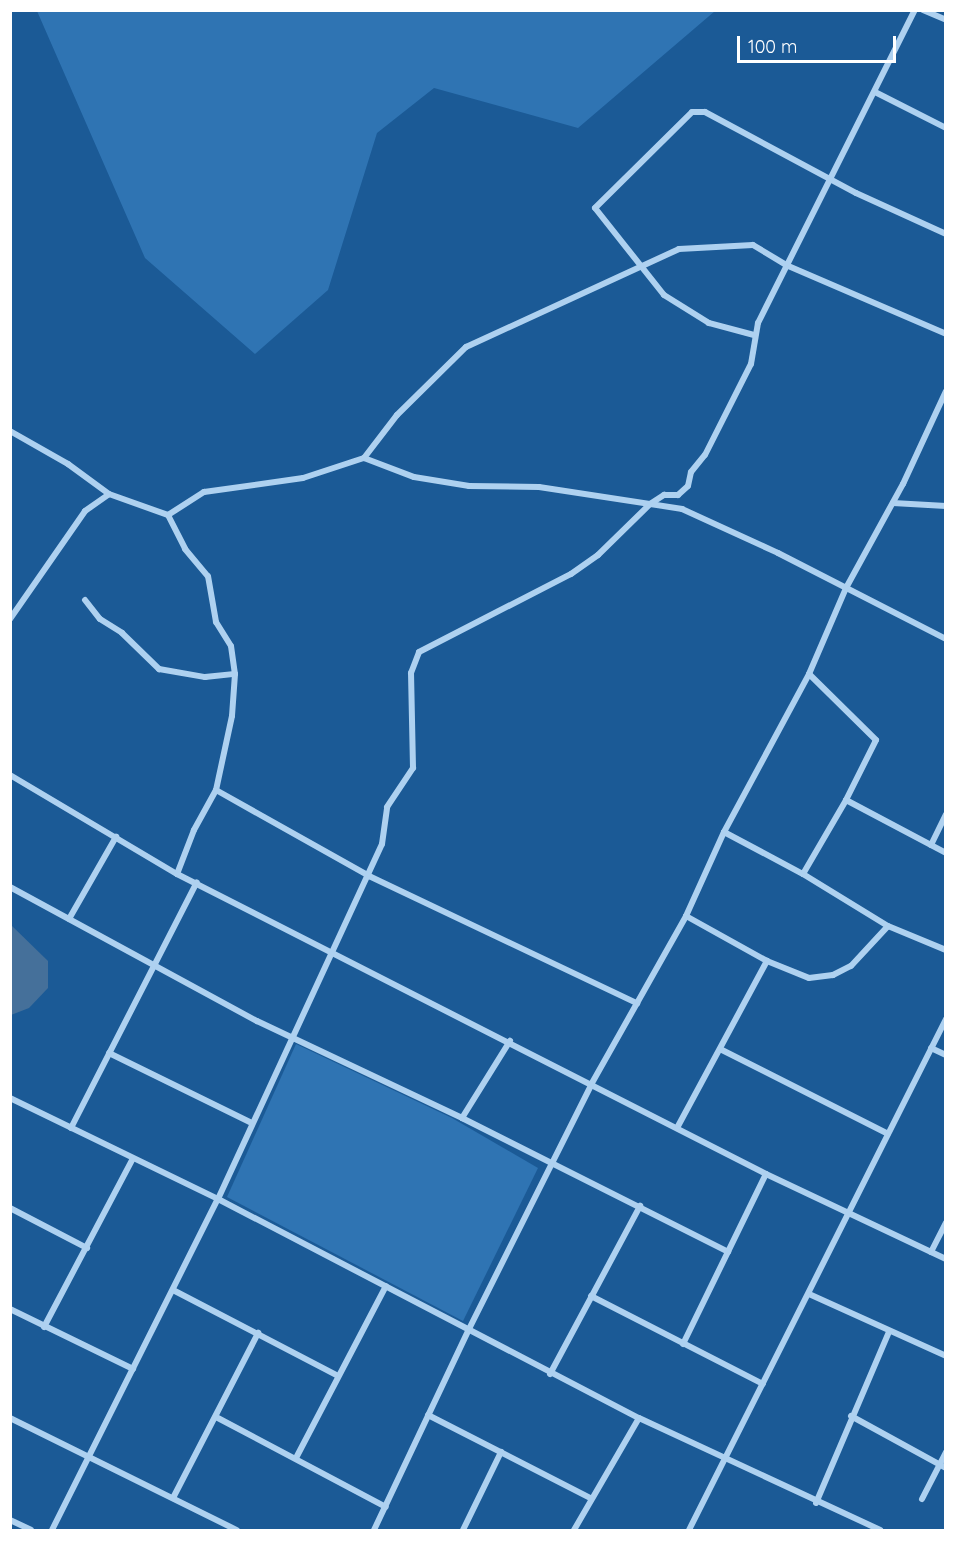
<!DOCTYPE html>
<html>
<head>
<meta charset="utf-8">
<style>
  body { margin:0 }
  #map { position:relative; width:956px; height:1541px; overflow:hidden; background:#1b5a96; font-family:Quicksand,sans-serif }
  div>[style] { position:absolute }
  .green>* { inset:0; background:#2f74b3 }
  .water>* { inset:0; background:#45709a }
  .street>* { height:6px; margin:-3px; padding:0 3px; transform-origin:3px; border-radius:3px; background:#aed1f0 }
  span { translate:-50% -50%; white-space:nowrap; text-align:center; line-height:1.15; -webkit-text-stroke:4.5px #1b5a96; paint-order:stroke }
  .frame { position:absolute; inset:0; border:12px solid #fff; pointer-events:none }
  .scale { position:absolute; left:737px; top:36px; width:159px; height:27px; box-sizing:border-box; border:3px solid #fff; border-top:0; padding-left:8px; font-size:18px; line-height:21px; white-space:nowrap; color:#fff; -webkit-text-stroke:4px #1b5a96; paint-order:stroke }
</style>
</head>
<body>
<div id="map">
  <div class="green">
    <i style="clip-path:polygon(37px 11px,715px 11px,578px 128px,434px 88px,377px 133px,328px 290px,255px 354px,145px 258px)"></i>
    <i style="clip-path:polygon(296px 1044px,452px 1118px,538px 1168px,463px 1321px,227px 1197px)"></i>
  </div>
  <div class="water">
    <i style="clip-path:polygon(10px 924px,48px 961px,48px 988px,29px 1008px,11px 1015px)"></i>
  </div>
  <div class="street">
    <i style="left:923px;top:10px;width:25px;rotate:23deg"></i>
    <i style="left:875px;top:92px;width:80px;rotate:26.9deg"></i>
    <i style="left:754px;top:335px;width:47px;rotate:-165.1deg"></i>
    <i style="left:709px;top:323px;width:53px;rotate:-148.1deg"></i>
    <i style="left:664px;top:295px;width:111px;rotate:-128.4deg"></i>
    <i style="left:595px;top:208px;width:136px;rotate:-44.7deg"></i>
    <i style="left:692px;top:112px;width:13px"></i>
    <i style="left:705px;top:112px;width:171px;rotate:28.2deg"></i>
    <i style="left:856px;top:193px;width:99px;rotate:24.5deg"></i>
    <i style="left:10px;top:431px;width:67px;rotate:29.6deg"></i>
    <i style="left:68px;top:464px;width:51px;rotate:36.2deg"></i>
    <i style="left:109px;top:494px;width:63px;rotate:19.6deg"></i>
    <i style="left:168px;top:515px;width:38px;rotate:63deg"></i>
    <i style="left:185px;top:549px;width:35px;rotate:50deg"></i>
    <i style="left:208px;top:576px;width:47px;rotate:80.1deg"></i>
    <i style="left:216px;top:622px;width:28px;rotate:58deg"></i>
    <i style="left:231px;top:646px;width:28px;rotate:82deg"></i>
    <i style="left:235px;top:674px;width:42px;rotate:94.1deg"></i>
    <i style="left:232px;top:716px;width:76px;rotate:102.2deg"></i>
    <i style="left:216px;top:790px;width:46px;rotate:118.8deg"></i>
    <i style="left:194px;top:830px;width:47px;rotate:111.1deg"></i>
    <i style="left:364px;top:458px;width:53px;rotate:20.8deg"></i>
    <i style="left:414px;top:477px;width:56px;rotate:9.3deg"></i>
    <i style="left:469px;top:486px;width:70px;rotate:0.8deg"></i>
    <i style="left:539px;top:487px;width:145px;rotate:8.7deg"></i>
    <i style="left:682px;top:509px;width:106px;rotate:24.6deg"></i>
    <i style="left:778px;top:553px;width:189px;rotate:27.1deg"></i>
    <i style="left:893px;top:503px;width:53px;rotate:3.2deg"></i>
    <i style="left:168px;top:515px;width:43px;rotate:-32.6deg"></i>
    <i style="left:204px;top:492px;width:100px;rotate:-8deg"></i>
    <i style="left:303px;top:478px;width:64px;rotate:-18.2deg"></i>
    <i style="left:364px;top:458px;width:54px;rotate:-52.5deg"></i>
    <i style="left:397px;top:415px;width:97px;rotate:-44.6deg"></i>
    <i style="left:466px;top:347px;width:234px;rotate:-24.7deg"></i>
    <i style="left:679px;top:249px;width:74px;rotate:-3.1deg"></i>
    <i style="left:753px;top:245px;width:39px;rotate:31deg"></i>
    <i style="left:786px;top:265px;width:174px;rotate:23.3deg"></i>
    <i style="left:85px;top:600px;width:24px;rotate:52deg"></i>
    <i style="left:100px;top:619px;width:26px;rotate:32deg"></i>
    <i style="left:122px;top:633px;width:52px;rotate:44.2deg"></i>
    <i style="left:159px;top:669px;width:47px;rotate:9.9deg"></i>
    <i style="left:205px;top:677px;width:30px;rotate:-6deg"></i>
    <i style="left:10px;top:619px;width:131px;rotate:-55.2deg"></i>
    <i style="left:85px;top:511px;width:29px;rotate:-35deg"></i>
    <i style="left:10px;top:775px;width:194px;rotate:30.7deg"></i>
    <i style="left:177px;top:874px;width:661px;rotate:26.99deg"></i>
    <i style="left:766px;top:1174px;width:199px;rotate:25.3deg"></i>
    <i style="left:216px;top:790px;width:176px;rotate:29.3deg"></i>
    <i style="left:369px;top:876px;width:297px;rotate:25.4deg"></i>
    <i style="left:846px;top:800px;width:113px;rotate:27.9deg"></i>
    <i style="left:724px;top:832px;width:89px;rotate:28deg"></i>
    <i style="left:803px;top:874px;width:86px;rotate:-59.8deg"></i>
    <i style="left:846px;top:800px;width:67px;rotate:-63.4deg"></i>
    <i style="left:876px;top:740px;width:94px;rotate:-135.4deg"></i>
    <i style="left:931px;top:845px;width:34px;rotate:-64deg"></i>
    <i style="left:803px;top:874px;width:100px;rotate:31.5deg"></i>
    <i style="left:888px;top:926px;width:63px;rotate:22.5deg"></i>
    <i style="left:10px;top:887px;width:281px;rotate:28.5deg"></i>
    <i style="left:257px;top:1021px;width:227px;rotate:25.3deg"></i>
    <i style="left:462px;top:1118px;width:298px;rotate:26.7deg"></i>
    <i style="left:686px;top:916px;width:93px;rotate:29.1deg"></i>
    <i style="left:767px;top:961px;width:45px;rotate:22deg"></i>
    <i style="left:809px;top:978px;width:24px;rotate:-7deg"></i>
    <i style="left:833px;top:975px;width:20px;rotate:-27deg"></i>
    <i style="left:851px;top:966px;width:54px;rotate:-47.2deg"></i>
    <i style="left:69px;top:919px;width:95px;rotate:-60.2deg"></i>
    <i style="left:931px;top:1048px;width:17px;rotate:25deg"></i>
    <i style="left:720px;top:1049px;width:188px;rotate:26.8deg"></i>
    <i style="left:109px;top:1053px;width:159px;rotate:26.1deg"></i>
    <i style="left:10px;top:1098px;width:231px;rotate:25.9deg"></i>
    <i style="left:218px;top:1199px;width:475px;rotate:27.5deg"></i>
    <i style="left:639px;top:1418px;width:266px;rotate:24.9deg"></i>
    <i style="left:462px;top:1118px;width:91px;rotate:-58.1deg"></i>
    <i style="left:71px;top:1128px;width:276px;rotate:-62.9deg"></i>
    <i style="left:677px;top:1128px;width:190px;rotate:-61.7deg"></i>
    <i style="left:10px;top:1208px;width:87px;rotate:27.5deg"></i>
    <i style="left:931px;top:1252px;width:33px;rotate:-63deg"></i>
    <i style="left:173px;top:1290px;width:186px;rotate:27.5deg"></i>
    <i style="left:809px;top:1294px;width:150px;rotate:24.3deg"></i>
    <i style="left:591px;top:1296px;width:193px;rotate:27.1deg"></i>
    <i style="left:10px;top:1309px;width:137px;rotate:26deg"></i>
    <i style="left:44px;top:1327px;width:189px;rotate:-62.2deg"></i>
    <i style="left:683px;top:1344px;width:189px;rotate:-64deg"></i>
    <i style="left:550px;top:1374px;width:191px;rotate:-61.8deg"></i>
    <i style="left:428px;top:1415px;width:182px;rotate:27.1deg"></i>
    <i style="left:851px;top:1416px;width:108px;rotate:28.7deg"></i>
    <i style="left:216px;top:1417px;width:192px;rotate:27.9deg"></i>
    <i style="left:10px;top:1418px;width:253px;rotate:26.3deg"></i>
    <i style="left:296px;top:1458px;width:194px;rotate:-62.4deg"></i>
    <i style="left:173px;top:1498px;width:186px;rotate:-62.7deg"></i>
    <i style="left:922px;top:1499px;width:53px;rotate:-62.9deg"></i>
    <i style="left:816px;top:1503px;width:186px;rotate:-66.9deg"></i>
    <i style="left:10px;top:1520px;width:23px;rotate:25deg"></i>
    <i style="left:52px;top:1530px;width:370px;rotate:-63.4deg"></i>
    <i style="left:218px;top:1199px;width:391px;rotate:-65.2deg"></i>
    <i style="left:382px;top:844px;width:37px;rotate:-82deg"></i>
    <i style="left:387px;top:807px;width:47px;rotate:-56.3deg"></i>
    <i style="left:413px;top:768px;width:95px;rotate:-91.2deg"></i>
    <i style="left:411px;top:673px;width:22px;rotate:-69deg"></i>
    <i style="left:419px;top:652px;width:171px;rotate:-27.2deg"></i>
    <i style="left:571px;top:574px;width:33px;rotate:-35deg"></i>
    <i style="left:598px;top:555px;width:73px;rotate:-44.4deg"></i>
    <i style="left:650px;top:504px;width:17px;rotate:-33deg"></i>
    <i style="left:664px;top:495px;width:14px"></i>
    <i style="left:678px;top:495px;width:13px;rotate:-42deg"></i>
    <i style="left:688px;top:486px;width:14px;rotate:-78deg"></i>
    <i style="left:691px;top:472px;width:22px;rotate:-51deg"></i>
    <i style="left:705px;top:455px;width:102px;rotate:-63.2deg"></i>
    <i style="left:751px;top:364px;width:42px;rotate:-80.3deg"></i>
    <i style="left:758px;top:323px;width:350px;rotate:-63.4deg"></i>
    <i style="left:374px;top:1530px;width:220px;rotate:-64.7deg"></i>
    <i style="left:468px;top:1331px;width:277px;rotate:-63.4deg"></i>
    <i style="left:592px;top:1083px;width:192px;rotate:-60.6deg"></i>
    <i style="left:686px;top:916px;width:92px;rotate:-65.7deg"></i>
    <i style="left:724px;top:832px;width:179px;rotate:-61.7deg"></i>
    <i style="left:809px;top:674px;width:94px;rotate:-66.7deg"></i>
    <i style="left:846px;top:588px;width:119px;rotate:-61.3deg"></i>
    <i style="left:903px;top:484px;width:102px;rotate:-65.2deg"></i>
    <i style="left:463px;top:1530px;width:87px;rotate:-64deg"></i>
    <i style="left:574px;top:1530px;width:129px;rotate:-59.9deg"></i>
    <i style="left:689px;top:1530px;width:572px;rotate:-63.3deg"></i>
  </div>
  <div class="frame"></div>
  <div class="scale">100 m</div>
</div>
</body>
</html>
